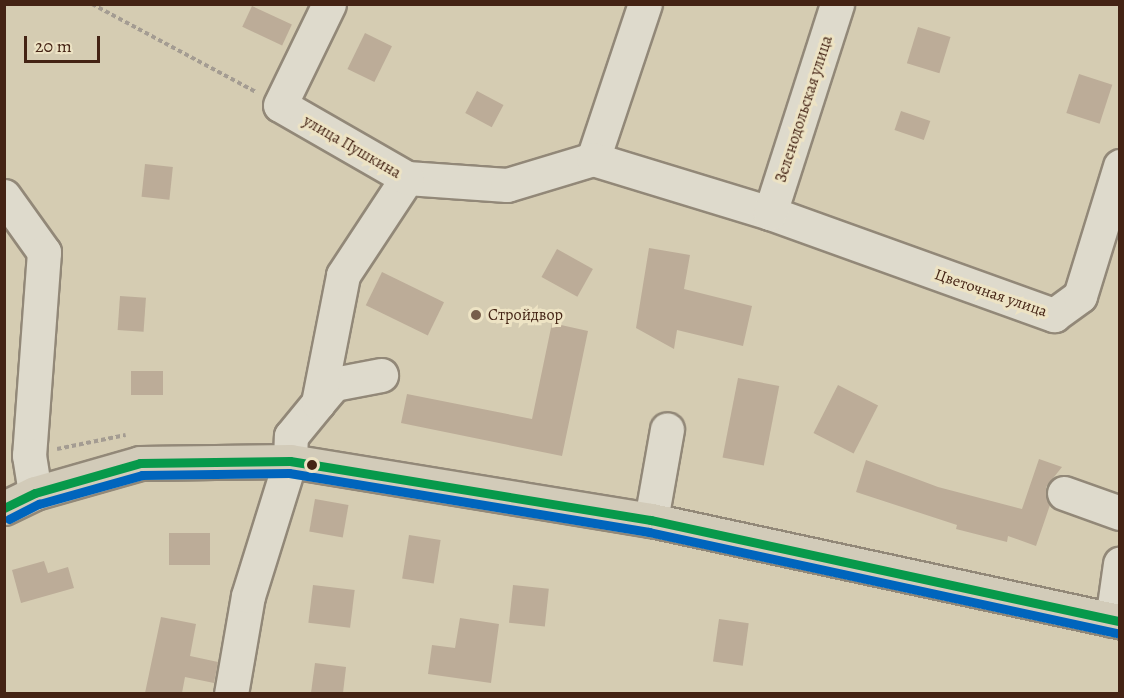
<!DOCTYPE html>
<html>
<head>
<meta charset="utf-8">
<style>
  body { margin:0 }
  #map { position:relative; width:1124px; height:698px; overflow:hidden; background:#d5ccb2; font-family:Alegreya,serif }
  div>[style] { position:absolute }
  .building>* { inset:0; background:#bcac98; transform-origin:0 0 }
  .path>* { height:4px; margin-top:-2px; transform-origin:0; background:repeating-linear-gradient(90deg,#a49c92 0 4.5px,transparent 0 7.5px) }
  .roads { filter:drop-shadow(2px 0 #928878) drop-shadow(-2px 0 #928878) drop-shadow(0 2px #928878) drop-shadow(0 -2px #928878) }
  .minor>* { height:33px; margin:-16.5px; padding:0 16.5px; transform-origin:16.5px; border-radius:16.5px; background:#dedacc }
  .major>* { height:33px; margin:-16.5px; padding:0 16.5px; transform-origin:16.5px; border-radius:16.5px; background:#d2cbb9 }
  .bus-1>* { height:9px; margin:-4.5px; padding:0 4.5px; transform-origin:4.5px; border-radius:4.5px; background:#07994b }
  .bus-2>* { height:9px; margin:-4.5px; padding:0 4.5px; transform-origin:4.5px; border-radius:4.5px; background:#0065bd }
  .dots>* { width:16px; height:16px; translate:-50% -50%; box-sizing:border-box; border:3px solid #ede3c4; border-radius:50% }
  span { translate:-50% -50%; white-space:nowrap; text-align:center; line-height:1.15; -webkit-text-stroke:6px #ede3c4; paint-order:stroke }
  .street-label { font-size:16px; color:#442314 }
  .poi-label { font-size:16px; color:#442314 }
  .left { translate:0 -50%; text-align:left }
  .frame { position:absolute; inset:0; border:6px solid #442314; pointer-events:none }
  .scale { position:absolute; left:24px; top:36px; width:76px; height:27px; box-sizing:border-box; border:3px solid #442314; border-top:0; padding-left:8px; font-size:18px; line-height:21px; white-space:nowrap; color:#442314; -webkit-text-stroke:4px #ede3c4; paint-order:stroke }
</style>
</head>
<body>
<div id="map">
  <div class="building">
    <i style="left:252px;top:6px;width:44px;height:23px;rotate:25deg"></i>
    <i style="left:918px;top:27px;width:34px;height:38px;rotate:17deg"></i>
    <i style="left:365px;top:33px;width:30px;height:40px;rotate:26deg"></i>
    <i style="left:1079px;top:74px;width:35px;height:41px;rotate:18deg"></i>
    <i style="left:477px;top:91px;width:30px;height:25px;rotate:28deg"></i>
    <i style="left:901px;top:111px;width:31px;height:20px;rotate:19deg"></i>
    <i style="left:145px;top:164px;width:28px;height:33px;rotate:6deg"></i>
    <i style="clip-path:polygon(649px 248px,690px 255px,684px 289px,752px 306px,743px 346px,677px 330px,674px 349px,636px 328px)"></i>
    <i style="left:557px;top:249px;width:41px;height:32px;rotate:29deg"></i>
    <i style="left:382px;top:272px;width:69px;height:37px;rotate:26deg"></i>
    <i style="left:120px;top:296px;width:26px;height:34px;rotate:4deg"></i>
    <i style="clip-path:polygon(552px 323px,588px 331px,562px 456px,401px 423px,407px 394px,532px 419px)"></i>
    <i style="left:131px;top:371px;width:32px;height:24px"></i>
    <i style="left:738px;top:378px;width:42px;height:81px;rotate:11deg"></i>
    <i style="left:838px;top:385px;width:45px;height:54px;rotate:27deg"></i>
    <i style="clip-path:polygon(1039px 459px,1062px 467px,1046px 487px,1050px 505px,1036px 546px,1008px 536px,1007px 542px,956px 529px,957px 525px,856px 492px,866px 460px,938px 487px,1022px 509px)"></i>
    <i style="left:315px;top:499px;width:34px;height:33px;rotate:10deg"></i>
    <i style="left:169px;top:533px;width:41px;height:32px"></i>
    <i style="left:409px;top:535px;width:32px;height:44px;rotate:9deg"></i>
    <i style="clip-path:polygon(44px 561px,48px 573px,68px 567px,74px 588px,21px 603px,12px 570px)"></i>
    <i style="left:313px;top:585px;width:42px;height:38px;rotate:7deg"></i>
    <i style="left:513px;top:585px;width:36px;height:38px;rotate:6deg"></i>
    <i style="clip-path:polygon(161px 617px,196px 624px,190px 656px,218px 662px,214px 683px,185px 677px,182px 693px,145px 693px)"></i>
    <i style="clip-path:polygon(460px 618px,499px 624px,491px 683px,428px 674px,432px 645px,455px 648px)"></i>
    <i style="left:719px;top:619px;width:30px;height:43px;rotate:8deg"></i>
    <i style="clip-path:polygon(315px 663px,346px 667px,343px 693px,311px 693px)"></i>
  </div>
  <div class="path">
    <i style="left:92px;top:4px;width:186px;rotate:28.2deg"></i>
    <i style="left:57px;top:449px;width:70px;rotate:-11.5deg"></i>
  </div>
  <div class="roads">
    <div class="minor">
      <i style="left:593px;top:159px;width:163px;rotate:-71.5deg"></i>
      <i style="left:407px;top:178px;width:100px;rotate:4deg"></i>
      <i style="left:507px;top:185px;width:90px;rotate:-16.8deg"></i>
      <i style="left:593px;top:159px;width:185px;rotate:17deg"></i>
      <i style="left:770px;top:213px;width:302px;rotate:19.8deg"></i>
      <i style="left:1054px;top:315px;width:32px;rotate:-36deg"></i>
      <i style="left:1080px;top:296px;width:136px;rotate:-72.9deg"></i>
      <i style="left:4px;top:196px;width:69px;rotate:54.5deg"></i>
      <i style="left:44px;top:252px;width:204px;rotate:94.2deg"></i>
      <i style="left:29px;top:455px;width:38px;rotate:81deg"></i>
      <i style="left:770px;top:213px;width:219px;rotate:-72.2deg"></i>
      <i style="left:318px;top:403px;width:25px;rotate:-50deg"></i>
      <i style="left:334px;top:384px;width:48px;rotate:-10.8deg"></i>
      <i style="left:1064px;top:493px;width:59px;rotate:19.7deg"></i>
      <i style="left:651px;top:520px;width:92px;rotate:-80deg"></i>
      <i style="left:1112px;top:620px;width:57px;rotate:-81.9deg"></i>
      <i style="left:231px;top:694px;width:99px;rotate:-80.2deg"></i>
      <i style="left:248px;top:596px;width:141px;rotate:-72.7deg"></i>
      <i style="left:290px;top:461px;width:25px;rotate:-88deg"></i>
      <i style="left:291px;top:436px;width:43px;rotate:-50.7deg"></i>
      <i style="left:318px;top:403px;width:130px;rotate:-78.9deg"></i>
      <i style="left:343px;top:275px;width:116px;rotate:-56.6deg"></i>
      <i style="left:407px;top:178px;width:146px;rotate:-150.1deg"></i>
      <i style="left:280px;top:105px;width:112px;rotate:-64.1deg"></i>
    </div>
    <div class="major">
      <i style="left:4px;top:508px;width:34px;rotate:-26deg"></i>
      <i style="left:35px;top:493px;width:109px;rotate:-15.9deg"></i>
      <i style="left:140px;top:463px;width:150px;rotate:-0.8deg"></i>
      <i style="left:290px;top:461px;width:366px;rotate:9.3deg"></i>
      <i style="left:651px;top:520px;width:480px;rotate:12.2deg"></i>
    </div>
  </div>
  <div class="bus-1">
    <i style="left:4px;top:508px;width:34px;rotate:-26deg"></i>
    <i style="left:35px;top:493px;width:109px;rotate:-15.9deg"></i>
    <i style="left:140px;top:463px;width:150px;rotate:-0.8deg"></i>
    <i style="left:290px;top:461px;width:366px;rotate:9.3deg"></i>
    <i style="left:651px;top:520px;width:480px;rotate:12.2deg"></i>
  </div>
  <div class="bus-2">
    <i style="left:9px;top:519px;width:34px;rotate:-27deg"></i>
    <i style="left:39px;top:504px;width:107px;rotate:-15.7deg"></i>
    <i style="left:142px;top:475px;width:147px;rotate:-0.8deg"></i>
    <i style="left:289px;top:473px;width:365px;rotate:9.3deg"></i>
    <i style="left:649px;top:532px;width:479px;rotate:12.2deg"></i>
  </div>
  <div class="dots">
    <i style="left:476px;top:315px;background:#775e4b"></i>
    <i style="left:312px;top:465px;background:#442314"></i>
  </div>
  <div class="street-label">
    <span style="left:804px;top:109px;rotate:-72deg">Зеленодольская улица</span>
    <span style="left:352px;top:147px;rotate:30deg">улица Пушкина</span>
    <span style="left:991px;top:293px;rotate:19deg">Цветочная улица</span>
  </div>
  <div class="poi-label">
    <span class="left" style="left:488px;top:315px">Стройдвор</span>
  </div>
  <div class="frame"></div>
  <div class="scale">20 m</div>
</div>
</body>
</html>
